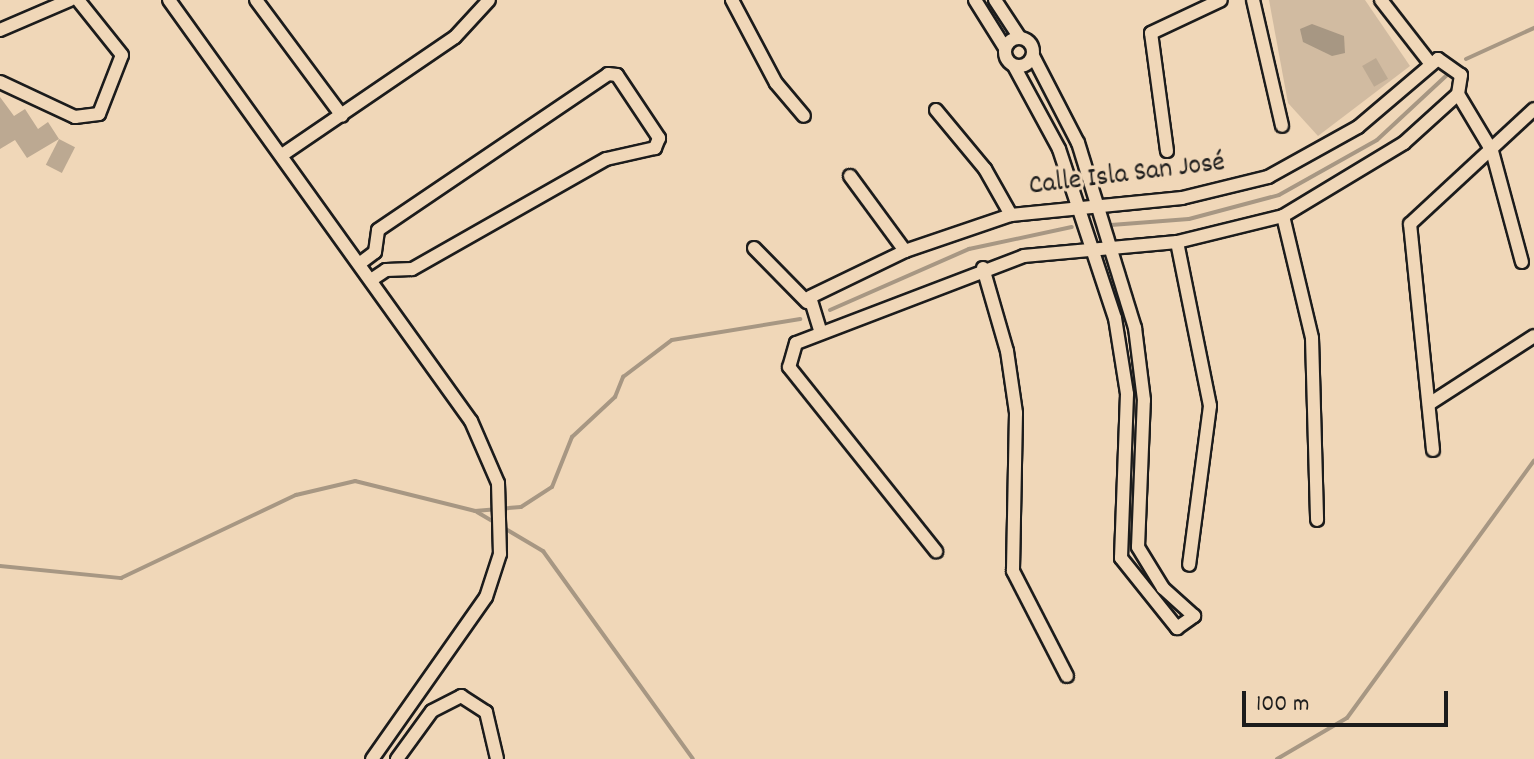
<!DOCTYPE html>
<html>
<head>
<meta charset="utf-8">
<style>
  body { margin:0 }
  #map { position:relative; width:1534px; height:759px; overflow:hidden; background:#f0d7b8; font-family:Dekko,sans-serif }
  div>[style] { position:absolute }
  .green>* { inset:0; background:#d1bba1 }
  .water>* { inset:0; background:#a79783 }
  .stream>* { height:4px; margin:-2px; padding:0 2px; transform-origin:2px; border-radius:2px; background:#a79783 }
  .building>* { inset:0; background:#bca992; transform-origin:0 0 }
  .roads { filter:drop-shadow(2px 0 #1c1c1c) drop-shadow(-2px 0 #1c1c1c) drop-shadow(0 2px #1c1c1c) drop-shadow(0 -2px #1c1c1c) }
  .minor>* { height:12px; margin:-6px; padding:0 6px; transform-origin:6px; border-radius:6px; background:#f0d7b8 }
  .minor>.ring { margin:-6px; padding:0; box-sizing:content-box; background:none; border:12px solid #f0d7b8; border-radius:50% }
  span { translate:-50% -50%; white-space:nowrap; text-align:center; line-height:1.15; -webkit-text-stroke:7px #f0d7b8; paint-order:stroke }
  .street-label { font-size:28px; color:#1c1c1c }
  .scale { position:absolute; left:1242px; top:691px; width:206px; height:36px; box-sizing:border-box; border:4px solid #1c1c1c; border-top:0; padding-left:10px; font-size:24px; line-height:28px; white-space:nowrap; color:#1c1c1c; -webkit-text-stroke:6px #f0d7b8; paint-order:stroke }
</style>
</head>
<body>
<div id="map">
  <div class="green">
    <i style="clip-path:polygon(1269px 0,1365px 0,1410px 66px,1318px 136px,1288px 103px)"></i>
  </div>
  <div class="water">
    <i style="clip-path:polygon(1312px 24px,1344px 36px,1345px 53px,1332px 56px,1303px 42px,1300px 29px)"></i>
  </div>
  <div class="stream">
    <i style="left:1466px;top:59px;width:75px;rotate:-24.5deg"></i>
    <i style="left:1111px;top:225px;width:78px;rotate:-4.4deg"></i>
    <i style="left:1189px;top:219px;width:93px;rotate:-14.9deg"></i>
    <i style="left:1279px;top:195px;width:112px;rotate:-29.3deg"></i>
    <i style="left:1377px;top:140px;width:97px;rotate:-42.9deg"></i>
    <i style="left:830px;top:310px;width:152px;rotate:-23.7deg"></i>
    <i style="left:969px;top:249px;width:105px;rotate:-12.1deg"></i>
    <i style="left:477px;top:512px;width:77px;rotate:30.6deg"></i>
    <i style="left:543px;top:551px;width:256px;rotate:54.2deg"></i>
    <i style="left:0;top:566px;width:122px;rotate:5.7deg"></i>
    <i style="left:121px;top:578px;width:194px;rotate:-25.4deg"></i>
    <i style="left:296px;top:495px;width:61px;rotate:-13.3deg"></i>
    <i style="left:355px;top:481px;width:124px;rotate:14deg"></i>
    <i style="left:475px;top:511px;width:46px;rotate:-5deg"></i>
    <i style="left:521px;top:507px;width:37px;rotate:-33deg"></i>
    <i style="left:552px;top:487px;width:54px;rotate:-68.2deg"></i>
    <i style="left:572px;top:437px;width:59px;rotate:-42.9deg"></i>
    <i style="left:615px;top:397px;width:22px;rotate:-68deg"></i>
    <i style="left:623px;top:377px;width:61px;rotate:-37.1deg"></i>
    <i style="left:672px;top:340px;width:130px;rotate:-9.3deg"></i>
    <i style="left:1277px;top:759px;width:81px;rotate:-30.4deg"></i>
    <i style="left:1347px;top:718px;width:318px;rotate:-54deg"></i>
  </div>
  <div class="building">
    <i style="left:1376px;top:58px;width:24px;height:16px;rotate:60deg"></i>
    <i style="clip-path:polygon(0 97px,14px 116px,25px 109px,38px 129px,48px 122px,59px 139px,27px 158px,15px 140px,0 149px)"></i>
    <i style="left:59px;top:139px;width:18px;height:29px;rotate:27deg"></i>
  </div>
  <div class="roads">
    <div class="minor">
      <i style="left:169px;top:0;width:518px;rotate:54.35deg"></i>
      <i style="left:471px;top:421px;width:68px;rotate:66.5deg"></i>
      <i style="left:498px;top:483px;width:71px;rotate:88.4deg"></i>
      <i style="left:500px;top:554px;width:45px;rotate:108deg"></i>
      <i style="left:486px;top:597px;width:198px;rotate:125.1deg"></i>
      <i style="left:256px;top:0;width:144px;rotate:53.4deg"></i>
      <i style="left:732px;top:0;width:94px;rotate:62.1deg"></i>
      <i style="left:776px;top:83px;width:43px;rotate:49.7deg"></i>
      <i style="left:975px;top:0;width:57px;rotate:58deg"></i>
      <i style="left:995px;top:0;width:45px;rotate:56.7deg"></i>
      <i style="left:1253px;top:0;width:129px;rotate:77deg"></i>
      <i style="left:1381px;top:0;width:80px;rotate:52.1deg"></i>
      <i style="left:0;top:30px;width:76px;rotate:-23.2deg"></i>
      <i class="ring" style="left:1005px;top:38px;width:16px;height:16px"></i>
      <i style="left:1014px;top:66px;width:94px;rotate:61.5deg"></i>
      <i style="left:1059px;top:149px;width:178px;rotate:71.7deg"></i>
      <i style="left:1115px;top:318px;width:77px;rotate:81deg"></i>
      <i style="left:1127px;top:394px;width:164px;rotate:92.1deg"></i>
      <i style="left:1121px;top:558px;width:90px;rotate:51.3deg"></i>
      <i style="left:1177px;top:628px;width:21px;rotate:-35deg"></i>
      <i style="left:1194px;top:616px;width:42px;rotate:-137.9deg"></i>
      <i style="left:1163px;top:588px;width:48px;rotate:-121.4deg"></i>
      <i style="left:1138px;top:547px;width:147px;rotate:-87.7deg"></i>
      <i style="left:1144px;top:400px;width:73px;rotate:-97.1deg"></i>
      <i style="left:1135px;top:328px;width:194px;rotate:-107.1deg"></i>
      <i style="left:1078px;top:143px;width:98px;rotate:-117.3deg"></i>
      <i style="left:0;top:82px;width:83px;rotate:25deg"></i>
      <i style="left:75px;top:117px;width:24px;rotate:-7deg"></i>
      <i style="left:99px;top:114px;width:63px;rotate:-68.7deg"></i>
      <i style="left:122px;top:55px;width:70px;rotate:-128.7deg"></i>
      <i style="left:1458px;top:94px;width:66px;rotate:59.2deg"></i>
      <i style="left:1492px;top:151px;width:115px;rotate:74.9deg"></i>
      <i style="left:936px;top:110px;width:77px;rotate:50.3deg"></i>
      <i style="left:985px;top:169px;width:53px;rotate:60.5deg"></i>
      <i style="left:1167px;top:151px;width:119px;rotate:-97.7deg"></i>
      <i style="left:1151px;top:33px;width:77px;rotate:-25.2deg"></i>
      <i style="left:282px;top:155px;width:209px;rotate:-34.3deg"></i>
      <i style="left:455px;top:37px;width:50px;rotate:-47.4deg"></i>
      <i style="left:850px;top:176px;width:93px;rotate:53.7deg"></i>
      <i style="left:1283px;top:216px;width:125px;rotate:76.6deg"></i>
      <i style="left:1312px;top:338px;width:182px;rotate:88.4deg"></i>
      <i style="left:1177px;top:242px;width:167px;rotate:78.6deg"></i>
      <i style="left:1210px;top:406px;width:160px;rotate:97.5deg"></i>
      <i style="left:754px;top:248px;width:76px;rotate:45.5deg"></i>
      <i style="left:359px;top:264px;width:20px;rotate:-37deg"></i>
      <i style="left:375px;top:252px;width:22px;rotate:-82deg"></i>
      <i style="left:378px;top:230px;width:278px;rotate:-34.1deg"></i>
      <i style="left:608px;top:74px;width:9px;rotate:6deg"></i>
      <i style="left:617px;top:75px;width:76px;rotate:56.3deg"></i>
      <i style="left:659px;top:138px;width:11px;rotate:112deg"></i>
      <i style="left:655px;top:148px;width:50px;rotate:167.3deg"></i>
      <i style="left:606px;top:159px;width:223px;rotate:150.4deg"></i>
      <i style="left:412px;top:269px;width:26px;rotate:178deg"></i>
      <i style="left:386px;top:270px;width:18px;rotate:146deg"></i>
      <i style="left:983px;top:268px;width:86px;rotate:73.9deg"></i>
      <i style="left:1007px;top:351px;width:63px;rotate:81.7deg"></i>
      <i style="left:1016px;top:413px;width:158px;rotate:91.1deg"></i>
      <i style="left:1013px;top:571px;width:118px;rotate:62.8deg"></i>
      <i style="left:820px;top:330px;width:34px;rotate:-107deg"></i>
      <i style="left:810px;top:297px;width:106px;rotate:-25.8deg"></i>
      <i style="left:905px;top:251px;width:112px;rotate:-18.8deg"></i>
      <i style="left:1011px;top:215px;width:172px;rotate:-5.7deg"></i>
      <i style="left:1182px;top:198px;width:89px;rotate:-13.7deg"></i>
      <i style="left:1268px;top:177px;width:103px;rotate:-29.1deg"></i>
      <i style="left:1358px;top:127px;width:105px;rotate:-40.4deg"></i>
      <i style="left:1438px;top:59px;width:28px;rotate:35deg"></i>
      <i style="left:1461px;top:75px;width:19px;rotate:99deg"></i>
      <i style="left:1458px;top:94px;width:73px;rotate:137.8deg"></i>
      <i style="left:1404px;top:143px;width:141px;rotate:148.9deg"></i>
      <i style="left:1283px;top:216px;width:109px;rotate:166.2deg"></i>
      <i style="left:1177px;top:242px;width:154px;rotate:174.8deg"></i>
      <i style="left:1024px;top:256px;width:244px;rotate:159.1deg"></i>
      <i style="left:796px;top:343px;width:25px;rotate:106deg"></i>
      <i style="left:789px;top:367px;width:236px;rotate:51.4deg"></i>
      <i style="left:1429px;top:404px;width:125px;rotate:-32.9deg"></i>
      <i style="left:1433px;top:450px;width:227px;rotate:-95.8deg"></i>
      <i style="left:1410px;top:224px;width:169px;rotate:-42.8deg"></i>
      <i style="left:397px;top:759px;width:59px;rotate:-53.9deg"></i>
      <i style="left:432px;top:711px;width:33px;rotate:-27deg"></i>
      <i style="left:461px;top:696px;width:30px;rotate:33deg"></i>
      <i style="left:486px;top:712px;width:48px;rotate:76.8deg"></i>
    </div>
  </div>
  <div class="street-label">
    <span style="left:1127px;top:176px;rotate:-7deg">Calle Isla San José</span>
  </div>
  <div class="scale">100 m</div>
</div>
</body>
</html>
